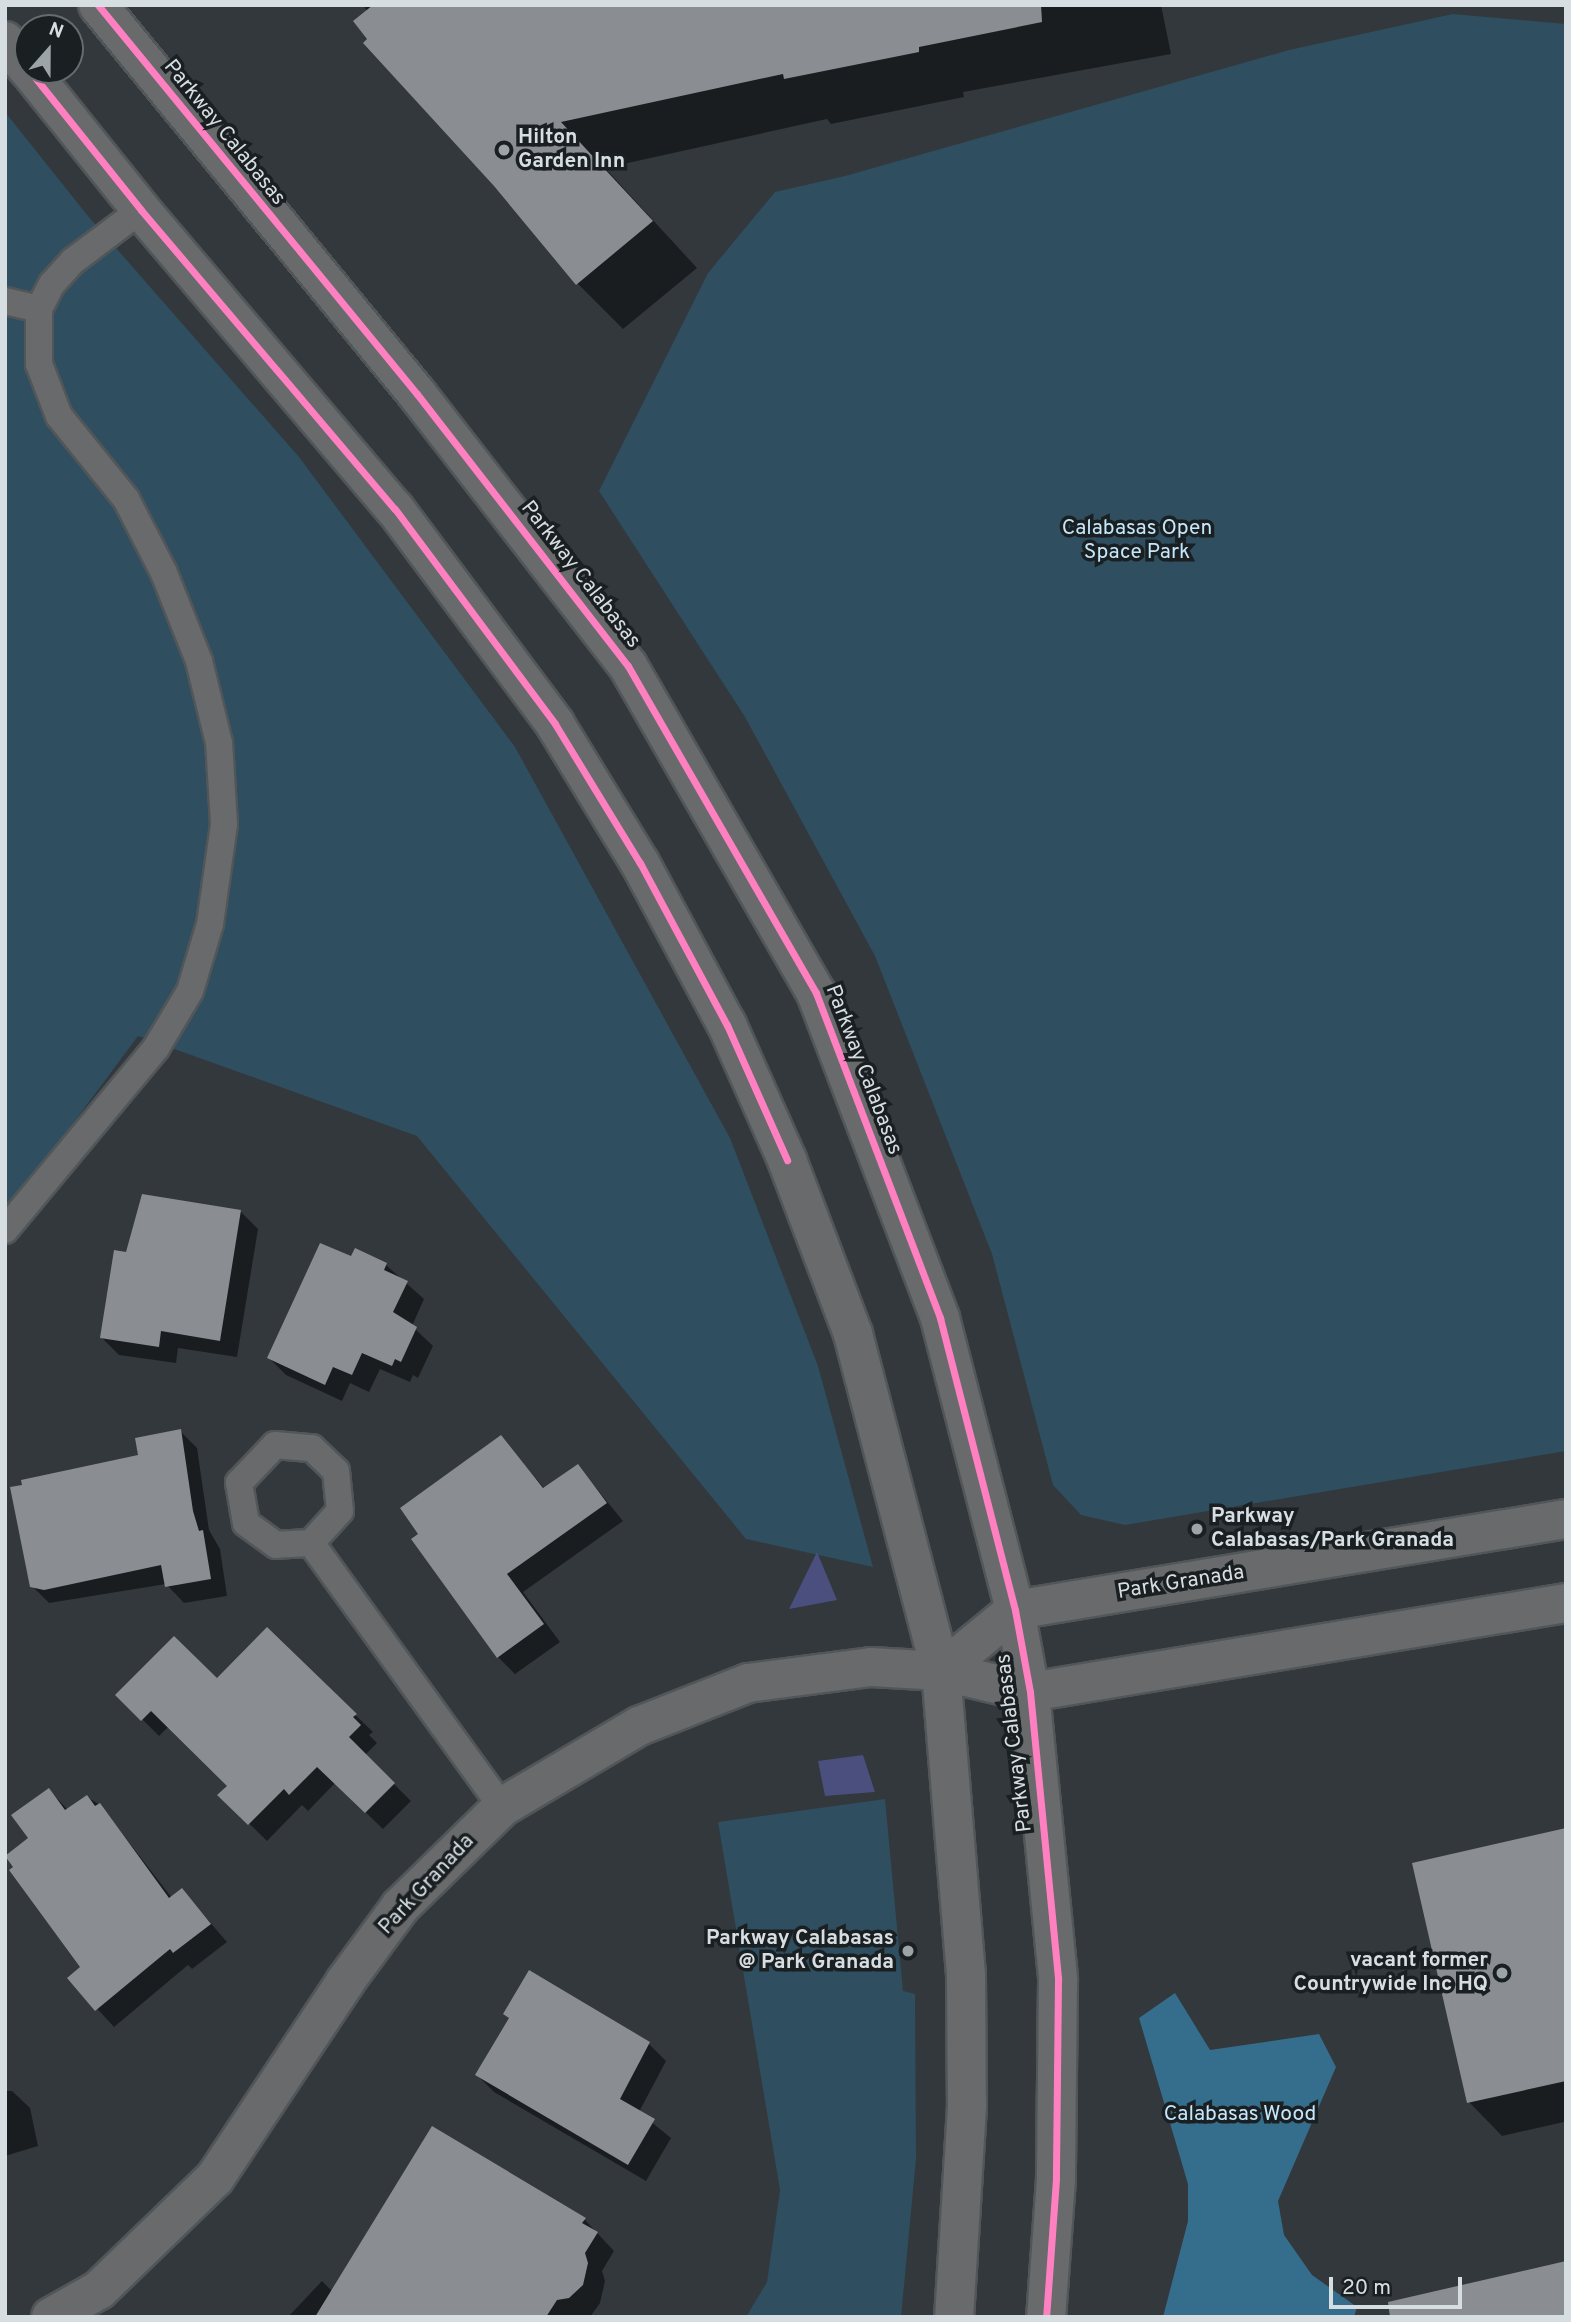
<!DOCTYPE html>
<html>
<head>
<meta charset="utf-8">
<style>
  body { margin:0 }
  #map { position:relative; width:1571px; height:2322px; overflow:hidden; background:#32383c; font-family:Overpass,sans-serif }
  div>[style] { position:absolute }
  .green>* { inset:0; background:#2f4e5f }
  .forest>* { inset:0; background:#356e8c }
  .water>* { inset:0; background:#4a4f7e }
  .shadow>* { inset:0; background:#0007 }
  .building>* { inset:0; background:#8a8e92 }
  .roads { filter:drop-shadow(2px 0 #515659) drop-shadow(-2px 0 #515659) drop-shadow(0 2px #515659) drop-shadow(0 -2px #515659) }
  .service>* { height:26px; margin:-13px; padding:0 13px; transform-origin:13px; border-radius:13px; background:#686a6b }
  .minor>* { height:38px; margin:-19px; padding:0 19px; transform-origin:19px; border-radius:19px; background:#686a6b }
  .tertiary>* { height:38px; margin:-19px; padding:0 19px; transform-origin:19px; border-radius:19px; background:#686a6b }
  .cycleway>* { height:7px; margin:-3.5px; padding:0 3.5px; transform-origin:3.5px; border-radius:3.5px; background:#ff80c0 }
  .dots>* { width:19px; height:19px; translate:-50% -50%; box-sizing:border-box; border:4px solid #1a1f22; border-radius:50% }
  span { translate:-50% -50%; white-space:nowrap; text-align:center; line-height:1.15; -webkit-text-stroke:7px #1a1f22; paint-order:stroke }
  .street-label { font-size:21px; color:#d7dee2 }
  .poi-label { font-size:21px; color:#d7dee2; font-weight:700 }
  .left { translate:0 -50%; text-align:left }
  .right { translate:-100% -50%; text-align:right }
  .park-label { font-size:21px; color:#c5e7fc }
  .frame { position:absolute; inset:0; border:7px solid #d7dee2; pointer-events:none }
  .north { position:absolute; left:14px; top:14px; width:70px; height:70px; box-sizing:border-box; background:#1a1f22; border:2px solid #666b6f; border-radius:50%; rotate:21deg; font-size:19px; font-weight:700; line-height:28px; text-align:center; color:#d7dee2 }
  .north::after { content:''; display:block; margin:auto; width:24px; height:32px; background:#9da4a8; clip-path:polygon(50% 0,100% 100%,50% 72%,0 100%) }
  .scale { position:absolute; left:1329px; top:2277px; width:133px; height:32px; box-sizing:border-box; border:4px solid #d7dee2; border-top:0; padding-left:9px; font-size:21px; line-height:24px; white-space:nowrap; color:#d7dee2; -webkit-text-stroke:5px #1a1f22; paint-order:stroke }
</style>
</head>
<body>
<div id="map">
  <div class="green">
    <i style="clip-path:polygon(1453px 14px,1566px 24px,1566px 1451px,1125px 1525px,1081px 1515px,1053px 1485px,992px 1254px,875px 956px,745px 717px,599px 491px,708px 273px,775px 192px,845px 176px,1289px 50px)"></i>
    <i style="clip-path:polygon(5px 112px,88px 216px,299px 457px,515px 747px,730px 1138px,818px 1366px,873px 1567px,746px 1539px,417px 1136px,138px 1036px,5px 1215px)"></i>
    <i style="clip-path:polygon(885px 1799px,903px 1991px,915px 1994px,916px 2159px,901px 2317px,746px 2317px,767px 2282px,780px 2190px,718px 1822px)"></i>
  </div>
  <div class="forest">
    <i style="clip-path:polygon(1175px 1993px,1210px 2050px,1319px 2034px,1336px 2067px,1278px 2201px,1284px 2235px,1312px 2275px,1357px 2307px,1354px 2317px,1163px 2317px,1188px 2221px,1188px 2184px,1139px 2018px)"></i>
  </div>
  <div class="water">
    <i style="clip-path:polygon(817px 1552px,837px 1600px,789px 1609px)"></i>
    <i style="clip-path:polygon(863px 1755px,875px 1792px,825px 1796px,818px 1761px)"></i>
  </div>
  <div class="shadow">
    <i style="clip-path:polygon(363px 5px,1161px 5px,1171px 54px,963px 92px,964px 97px,831px 124px,827px 119px,605px 168px,697px 268px,623px 329px,577px 283px,370px 39px,368px 12px)"></i>
    <i style="clip-path:polygon(143px 1196px,240px 1211px,258px 1229px,237px 1357px,178px 1348px,176px 1363px,119px 1355px,102px 1338px)"></i>
    <i style="clip-path:polygon(356px 1251px,386px 1265px,424px 1299px,412px 1326px,433px 1346px,418px 1378px,413px 1375px,410px 1382px,380px 1369px,369px 1392px,350px 1383px,342px 1401px,286px 1375px,269px 1358px)"></i>
    <i style="clip-path:polygon(180px 1431px,197px 1448px,209px 1530px,220px 1549px,227px 1596px,184px 1603px,166px 1584px,49px 1603px,32px 1586px,140px 1457px)"></i>
    <i style="clip-path:polygon(500px 1437px,545px 1489px,578px 1466px,623px 1521px,523px 1592px,560px 1642px,515px 1674px,498px 1657px)"></i>
    <i style="clip-path:polygon(267px 1630px,373px 1732px,369px 1735px,377px 1743px,365px 1755px,411px 1801px,383px 1829px,335px 1783px,308px 1811px,302px 1805px,267px 1841px,220px 1795px,229px 1786px,169px 1726px,159px 1736px,118px 1695px,217px 1680px)"></i>
    <i style="clip-path:polygon(49px 1790px,68px 1810px,87px 1797px,100px 1805px,172px 1898px,182px 1890px,227px 1942px,192px 1969px,188px 1965px,114px 2027px,69px 1978px,82px 1967px,30px 1839px)"></i>
    <i style="clip-path:polygon(1566px 1829px,1566px 2129px,1564px 2122px,1502px 2136px,1469px 2102px)"></i>
    <i style="clip-path:polygon(649px 2044px,666px 2061px,639px 2112px,671px 2138px,646px 2181px,494px 2092px,477px 2075px)"></i>
    <i style="clip-path:polygon(5px 2091px,12px 2091px,30px 2108px,38px 2146px,5px 2156px)"></i>
    <i style="clip-path:polygon(585px 2220px,614px 2251px,602px 2271px,605px 2281px,600px 2303px,590px 2317px,288px 2317px,322px 2281px,332px 2291px)"></i>
  </div>
  <div class="building">
    <i style="clip-path:polygon(373px 5px,1041px 5px,1042px 22px,919px 47px,919px 52px,784px 79px,783px 74px,561px 122px,653px 221px,576px 285px,494px 186px,363px 43px,367px 39px,353px 21px)"></i>
    <i style="clip-path:polygon(142px 1194px,241px 1210px,220px 1341px,161px 1331px,159px 1347px,100px 1338px,114px 1250px,126px 1252px)"></i>
    <i style="clip-path:polygon(320px 1243px,351px 1256px,355px 1248px,387px 1263px,384px 1270px,408px 1281px,393px 1312px,417px 1327px,401px 1362px,395px 1359px,392px 1366px,362px 1353px,352px 1375px,333px 1367px,325px 1385px,267px 1358px)"></i>
    <i style="clip-path:polygon(181px 1429px,193px 1511px,199px 1531px,203px 1530px,211px 1579px,165px 1587px,161px 1565px,44px 1590px,30px 1587px,10px 1487px,22px 1485px,21px 1480px,138px 1455px,135px 1438px)"></i>
    <i style="clip-path:polygon(501px 1435px,543px 1488px,578px 1464px,607px 1503px,507px 1574px,544px 1624px,497px 1658px,411px 1539px,418px 1534px,400px 1508px)"></i>
    <i style="clip-path:polygon(267px 1627px,357px 1714px,353px 1717px,361px 1725px,349px 1737px,395px 1783px,365px 1813px,317px 1767px,289px 1795px,284px 1789px,248px 1825px,217px 1795px,227px 1786px,151px 1711px,141px 1721px,115px 1695px,174px 1636px,217px 1678px)"></i>
    <i style="clip-path:polygon(49px 1788px,65px 1810px,87px 1795px,95px 1806px,100px 1803px,169px 1898px,182px 1888px,211px 1924px,173px 1953px,170px 1949px,95px 2011px,67px 1978px,80px 1967px,9px 1870px,13px 1867px,5px 1856px,28px 1838px,11px 1815px)"></i>
    <i style="clip-path:polygon(1566px 1828px,1566px 2081px,1467px 2103px,1412px 1863px)"></i>
    <i style="clip-path:polygon(529px 1970px,650px 2042px,620px 2099px,655px 2119px,628px 2165px,475px 2075px,509px 2018px,503px 2014px)"></i>
    <i style="clip-path:polygon(432px 2126px,586px 2218px,582px 2223px,598px 2232px,585px 2253px,588px 2263px,583px 2285px,569px 2298px,557px 2300px,546px 2317px,315px 2317px)"></i>
    <i style="clip-path:polygon(1566px 2261px,1566px 2317px,1390px 2317px,1388px 2302px)"></i>
  </div>
  <div class="roads">
    <div class="service">
      <i style="left:5px;top:301px;width:35px;rotate:13deg"></i>
      <i style="left:5px;top:1230px;width:236px;rotate:-50.3deg"></i>
      <i style="left:156px;top:1048px;width:66px;rotate:-59.2deg"></i>
      <i style="left:190px;top:991px;width:70px;rotate:-73.4deg"></i>
      <i style="left:210px;top:924px;width:101px;rotate:-82deg"></i>
      <i style="left:224px;top:824px;width:81px;rotate:-93.5deg"></i>
      <i style="left:219px;top:743px;width:84px;rotate:-103.7deg"></i>
      <i style="left:199px;top:661px;width:95px;rotate:-111.7deg"></i>
      <i style="left:164px;top:573px;width:83px;rotate:-117.2deg"></i>
      <i style="left:126px;top:499px;width:107px;rotate:-128.9deg"></i>
      <i style="left:59px;top:416px;width:56px;rotate:-111deg"></i>
      <i style="left:39px;top:364px;width:55px;rotate:-90deg"></i>
      <i style="left:39px;top:309px;width:28px;rotate:-63deg"></i>
      <i style="left:52px;top:284px;width:31px;rotate:-48deg"></i>
      <i style="left:73px;top:261px;width:85px;rotate:-36.9deg"></i>
      <i style="left:311px;top:1543px;width:35px;rotate:177deg"></i>
      <i style="left:276px;top:1545px;width:37px;rotate:-144deg"></i>
      <i style="left:246px;top:1523px;width:41px;rotate:-99.9deg"></i>
      <i style="left:239px;top:1483px;width:52px;rotate:-46.5deg"></i>
      <i style="left:275px;top:1445px;width:37px;rotate:5deg"></i>
      <i style="left:312px;top:1448px;width:33px;rotate:44deg"></i>
      <i style="left:336px;top:1471px;width:40px;rotate:84.3deg"></i>
      <i style="left:340px;top:1511px;width:43px;rotate:132.2deg"></i>
      <i style="left:311px;top:1543px;width:326px;rotate:54.1deg"></i>
    </div>
    <div class="minor">
      <i style="left:51px;top:2317px;width:55px;rotate:-29.4deg"></i>
      <i style="left:99px;top:2290px;width:161px;rotate:-44deg"></i>
      <i style="left:215px;top:2178px;width:235px;rotate:-56.4deg"></i>
      <i style="left:345px;top:1982px;width:93px;rotate:-53.7deg"></i>
      <i style="left:400px;top:1907px;width:143px;rotate:-44.4deg"></i>
      <i style="left:502px;top:1807px;width:159px;rotate:-30.6deg"></i>
      <i style="left:639px;top:1726px;width:117px;rotate:-21.5deg"></i>
      <i style="left:748px;top:1683px;width:124px;rotate:-7.4deg"></i>
      <i style="left:871px;top:1667px;width:70px;rotate:3.3deg"></i>
    </div>
    <div class="tertiary">
      <i style="left:98px;top:5px;width:503px;rotate:50.65deg"></i>
      <i style="left:417px;top:394px;width:344px;rotate:52.2deg"></i>
      <i style="left:628px;top:666px;width:377px;rotate:60.1deg"></i>
      <i style="left:816px;top:993px;width:348px;rotate:69.1deg"></i>
      <i style="left:940px;top:1318px;width:301px;rotate:75.6deg"></i>
      <i style="left:1015px;top:1610px;width:83px;rotate:79.6deg"></i>
      <i style="left:1030px;top:1692px;width:289px;rotate:84.4deg"></i>
      <i style="left:1058px;top:1980px;width:199px;rotate:90.6deg"></i>
      <i style="left:1056px;top:2179px;width:138px;rotate:94.1deg"></i>
      <i style="left:5px;top:41px;width:36px;rotate:51deg"></i>
      <i style="left:29px;top:70px;width:179px;rotate:51.3deg"></i>
      <i style="left:141px;top:210px;width:392px;rotate:49.7deg"></i>
      <i style="left:395px;top:509px;width:268px;rotate:53.3deg"></i>
      <i style="left:555px;top:724px;width:163px;rotate:58.6deg"></i>
      <i style="left:640px;top:863px;width:184px;rotate:61.8deg"></i>
      <i style="left:727px;top:1025px;width:148px;rotate:66deg"></i>
      <i style="left:787px;top:1160px;width:186px;rotate:69.2deg"></i>
      <i style="left:853px;top:1334px;width:348px;rotate:75.4deg"></i>
      <i style="left:941px;top:1671px;width:304px;rotate:85.3deg"></i>
      <i style="left:966px;top:1974px;width:132px;rotate:89.6deg"></i>
      <i style="left:967px;top:2106px;width:211px;rotate:93.5deg"></i>
      <i style="left:941px;top:1671px;width:96px;rotate:-39.5deg"></i>
      <i style="left:1015px;top:1610px;width:558px;rotate:-9.38deg"></i>
      <i style="left:941px;top:1671px;width:91px;rotate:13.3deg"></i>
      <i style="left:1030px;top:1692px;width:543px;rotate:-9.43deg"></i>
    </div>
  </div>
  <div class="cycleway">
    <i style="left:98px;top:5px;width:503px;rotate:50.65deg"></i>
    <i style="left:417px;top:394px;width:344px;rotate:52.2deg"></i>
    <i style="left:628px;top:666px;width:377px;rotate:60.1deg"></i>
    <i style="left:816px;top:993px;width:348px;rotate:69.1deg"></i>
    <i style="left:940px;top:1318px;width:301px;rotate:75.6deg"></i>
    <i style="left:1015px;top:1610px;width:83px;rotate:79.6deg"></i>
    <i style="left:1030px;top:1692px;width:289px;rotate:84.4deg"></i>
    <i style="left:1058px;top:1980px;width:199px;rotate:90.6deg"></i>
    <i style="left:1056px;top:2179px;width:138px;rotate:94.1deg"></i>
    <i style="left:29px;top:70px;width:179px;rotate:51.3deg"></i>
    <i style="left:141px;top:210px;width:392px;rotate:49.7deg"></i>
    <i style="left:395px;top:509px;width:268px;rotate:53.3deg"></i>
    <i style="left:555px;top:724px;width:163px;rotate:58.6deg"></i>
    <i style="left:640px;top:863px;width:184px;rotate:61.8deg"></i>
    <i style="left:727px;top:1025px;width:148px;rotate:66deg"></i>
  </div>
  <div class="dots">
    <i style="left:504px;top:150px;background:#9da4a8"></i>
    <i style="left:1197px;top:1529px;background:#9da4a8"></i>
    <i style="left:908px;top:1951px;background:#9da4a8"></i>
    <i style="left:1502px;top:1973px;background:#9da4a8"></i>
  </div>
  <div class="street-label">
    <span style="left:224px;top:133px;rotate:51deg">Parkway Calabasas</span>
    <span style="left:580px;top:575px;rotate:52deg">Parkway Calabasas</span>
    <span style="left:863px;top:1070px;rotate:69deg">Parkway Calabasas</span>
    <span style="left:1181px;top:1583px;rotate:-9deg">Park Granada</span>
    <span style="left:1015px;top:1743px;rotate:-97deg">Parkway Calabasas</span>
    <span style="left:427px;top:1885px;rotate:-47deg">Park Granada</span>
  </div>
  <div class="poi-label">
    <span class="left" style="left:518px;top:150px">Hilton<br>Garden Inn</span>
    <span class="left" style="left:1211px;top:1529px">Parkway<br>Calabasas/Park Granada</span>
    <span class="right" style="left:894px;top:1951px">Parkway Calabasas<br>@ Park Granada</span>
    <span class="right" style="left:1488px;top:1973px">vacant former<br>Countrywide Inc HQ</span>
  </div>
  <div class="park-label">
    <span style="left:1137px;top:541px">Calabasas Open<br>Space Park</span>
    <span style="left:1240px;top:2115px">Calabasas Wood</span>
  </div>
  <div class="frame"></div>
  <div class="north">N</div>
  <div class="scale">20 m</div>
</div>
</body>
</html>
